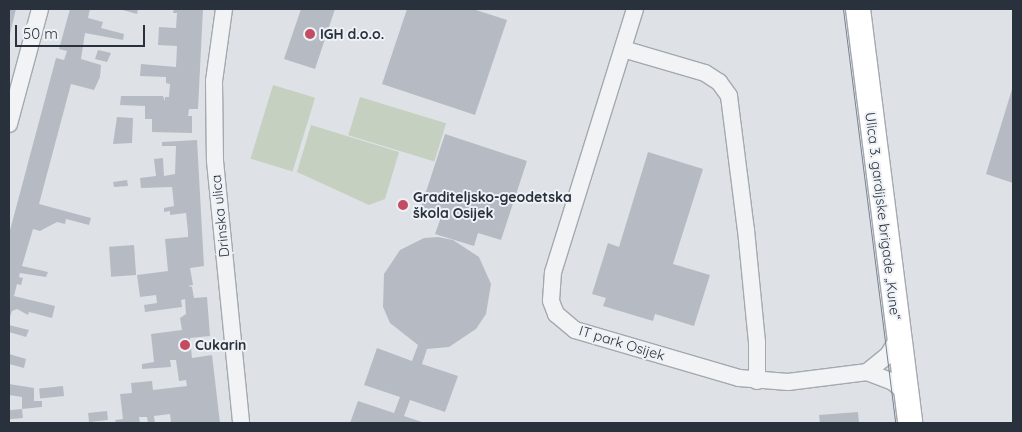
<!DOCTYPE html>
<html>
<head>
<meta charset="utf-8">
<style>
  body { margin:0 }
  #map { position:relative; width:1022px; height:432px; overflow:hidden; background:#dee2e7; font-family:Quicksand,sans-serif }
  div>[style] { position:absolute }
  .green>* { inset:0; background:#c5d0c0; transform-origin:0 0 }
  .building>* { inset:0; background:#b6bbc3; transform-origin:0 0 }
  .roads { filter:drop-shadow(1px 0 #a4a9b0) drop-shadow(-1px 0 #a4a9b0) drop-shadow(0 1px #a4a9b0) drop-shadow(0 -1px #a4a9b0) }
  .street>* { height:16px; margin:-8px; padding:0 8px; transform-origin:8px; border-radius:8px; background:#f1f3f5 }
  .secondary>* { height:24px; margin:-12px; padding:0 12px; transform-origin:12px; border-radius:12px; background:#fff }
  .tram>* { height:1px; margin:-0.5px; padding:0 0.5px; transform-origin:0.5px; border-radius:0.5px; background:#79828f }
  .dots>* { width:14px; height:14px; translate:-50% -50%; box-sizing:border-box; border:2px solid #eef1f5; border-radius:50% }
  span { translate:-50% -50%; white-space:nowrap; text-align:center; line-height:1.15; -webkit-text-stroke:4px #eef1f5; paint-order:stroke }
  .poi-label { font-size:14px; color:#29313c; font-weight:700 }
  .left { translate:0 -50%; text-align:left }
  .street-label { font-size:14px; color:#29313c }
  .frame { position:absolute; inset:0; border:10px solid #29313c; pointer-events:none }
  .scale { position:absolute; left:15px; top:25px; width:130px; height:22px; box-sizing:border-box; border:2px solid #29313c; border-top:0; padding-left:6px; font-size:15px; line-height:18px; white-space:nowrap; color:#29313c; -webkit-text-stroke:4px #eef1f5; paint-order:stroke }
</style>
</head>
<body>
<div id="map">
  <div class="green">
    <i style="left:273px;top:85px;width:44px;height:77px;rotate:17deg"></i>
    <i style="left:360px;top:97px;width:90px;height:40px;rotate:17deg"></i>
    <i style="clip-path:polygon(311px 125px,399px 152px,385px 199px,369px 205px,297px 172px)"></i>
  </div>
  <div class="building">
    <i style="clip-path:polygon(9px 9px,16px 9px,10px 34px,9px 33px)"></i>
    <i style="clip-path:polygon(70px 9px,90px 9px,88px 18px,103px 22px,101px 28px,124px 34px,123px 40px,85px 33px,81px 59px,101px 65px,100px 77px,94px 90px,71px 84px,39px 204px,91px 218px,89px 225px,66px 219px,65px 224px,57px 222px,40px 231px,33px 229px,22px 266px,48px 272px,46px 277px,20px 273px,19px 277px,23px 278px,21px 285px,17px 284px,14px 296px,55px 306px,52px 318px,29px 312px,28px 315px,17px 309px,12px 311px,9px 320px,9px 234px,56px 58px,64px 60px,67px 51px,59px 49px)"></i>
    <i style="clip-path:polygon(119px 9px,138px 9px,137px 14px)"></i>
    <i style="clip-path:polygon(174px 9px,203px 9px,198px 109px,189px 109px,188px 116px,192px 116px,192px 133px,152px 132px,152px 119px,145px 119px,145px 106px,120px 105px,121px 96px,163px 96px,165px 101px,165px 97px,169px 97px,170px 84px,166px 83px,166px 77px,140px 76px,141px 64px,176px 67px,177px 46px,158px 45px,159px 27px,176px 28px,177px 13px,173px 13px)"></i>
    <i style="clip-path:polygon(301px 9px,335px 9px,315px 69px,284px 59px)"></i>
    <i style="clip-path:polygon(407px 9px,473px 9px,507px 20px,475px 115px,382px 84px)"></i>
    <i style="clip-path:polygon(98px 50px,111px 53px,107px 62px,95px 59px)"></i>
    <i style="clip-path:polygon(1013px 86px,1013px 183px,986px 174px)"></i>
    <i style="clip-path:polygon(117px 117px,133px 118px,132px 143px,113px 144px)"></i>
    <i style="clip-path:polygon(445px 134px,527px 161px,501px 240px,478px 233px,474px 246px,435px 234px,440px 220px,419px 213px)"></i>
    <i style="clip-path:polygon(197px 140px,204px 266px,190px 268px,193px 285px,188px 286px,192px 287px,194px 298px,207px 297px,210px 336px,190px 338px,192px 358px,212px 355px,220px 423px,171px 423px,170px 414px,154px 416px,155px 423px,148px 423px,147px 417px,139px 417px,140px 423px,116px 423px,115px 420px,123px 419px,120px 394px,132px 393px,131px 383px,152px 381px,153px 390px,187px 386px,186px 380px,179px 381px,176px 360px,170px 360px,171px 367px,142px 369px,142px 364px,154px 362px,151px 334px,182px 330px,180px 318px,186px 314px,185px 299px,181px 300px,182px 307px,145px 312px,144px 305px,157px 303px,156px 295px,140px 297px,137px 275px,168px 271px,165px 239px,188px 237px,188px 232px,186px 213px,170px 215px,170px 211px,164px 212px,164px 208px,174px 206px,172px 187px,141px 188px,140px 178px,156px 176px,154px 159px,163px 158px,164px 176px,175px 174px,176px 146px,162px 146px,162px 142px)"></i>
    <i style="clip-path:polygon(648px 152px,703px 169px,673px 264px,710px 275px,694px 326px,655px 314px,653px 321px,603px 306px,606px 298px,592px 294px,608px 243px,619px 247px)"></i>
    <i style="clip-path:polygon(127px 180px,128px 186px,114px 187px,113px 182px)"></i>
    <i style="clip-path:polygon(438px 237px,453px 240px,479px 257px,491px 284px,486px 314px,476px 329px,449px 347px,427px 349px,422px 364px,458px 376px,445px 412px,410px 400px,404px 416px,425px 423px,350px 423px,358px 401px,394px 413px,400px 397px,364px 385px,377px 348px,412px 361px,418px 345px,390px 323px,383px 307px,384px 274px,400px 250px,424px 238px)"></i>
    <i style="left:134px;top:245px;width:30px;height:25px;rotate:86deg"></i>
    <i style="clip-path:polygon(9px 325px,29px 330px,26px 337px,9px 332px)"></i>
    <i style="clip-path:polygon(9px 354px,26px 359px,24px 368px,9px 364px)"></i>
    <i style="clip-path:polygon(9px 384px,34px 388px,34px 401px,42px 401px,42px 407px,22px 409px,22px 397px,9px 395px)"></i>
    <i style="left:63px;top:386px;width:10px;height:24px;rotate:84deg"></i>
    <i style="left:22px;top:409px;width:9px;height:13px;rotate:84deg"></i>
    <i style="left:107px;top:411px;width:9px;height:19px;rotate:84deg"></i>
    <i style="clip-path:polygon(858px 412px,859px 423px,820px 423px,819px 415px)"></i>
  </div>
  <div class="roads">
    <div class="street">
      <i style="left:224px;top:9px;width:73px;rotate:97.9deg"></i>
      <i style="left:214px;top:81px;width:80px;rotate:89.3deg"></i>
      <i style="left:215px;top:161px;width:263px;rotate:84.3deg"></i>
      <i style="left:635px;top:9px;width:275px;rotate:107.3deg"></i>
      <i style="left:553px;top:272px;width:29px;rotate:94deg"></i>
      <i style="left:551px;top:301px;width:14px;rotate:69deg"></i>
      <i style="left:556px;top:314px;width:25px;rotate:40deg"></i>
      <i style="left:575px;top:330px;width:171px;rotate:16.3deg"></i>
      <i style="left:739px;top:378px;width:49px;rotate:4.7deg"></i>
      <i style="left:788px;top:382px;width:80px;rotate:-7.2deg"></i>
      <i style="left:867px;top:372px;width:28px;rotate:21deg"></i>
      <i style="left:893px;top:382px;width:18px;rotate:41deg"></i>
      <i style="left:623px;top:49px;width:85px;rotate:16.3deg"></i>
      <i style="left:705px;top:73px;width:17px;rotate:33deg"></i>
      <i style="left:719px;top:82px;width:17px;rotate:54deg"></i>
      <i style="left:729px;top:96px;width:135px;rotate:82.8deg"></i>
      <i style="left:746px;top:230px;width:113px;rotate:84.4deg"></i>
      <i style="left:757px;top:342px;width:39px;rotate:90deg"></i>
      <i style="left:9px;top:124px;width:119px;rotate:-74.9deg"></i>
      <i style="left:867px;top:372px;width:27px;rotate:-39deg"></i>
      <i style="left:888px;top:355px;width:21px;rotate:-59deg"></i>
    </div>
    <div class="secondary">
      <i style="left:858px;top:9px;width:417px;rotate:82.8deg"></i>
    </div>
  </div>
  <div class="tram">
    <i style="left:843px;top:9px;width:417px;rotate:82.8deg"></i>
  </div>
  <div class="dots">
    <i style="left:310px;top:34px;background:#c34c62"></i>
    <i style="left:403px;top:205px;background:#c34c62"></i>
    <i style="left:185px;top:345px;background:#c34c62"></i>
  </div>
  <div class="poi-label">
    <span class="left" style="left:320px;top:34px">IGH d.o.o.</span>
    <span class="left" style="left:413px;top:205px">Graditeljsko-geodetska<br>škola Osijek</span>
    <span class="left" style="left:195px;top:345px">Cukarin</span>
  </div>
  <div class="street-label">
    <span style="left:220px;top:216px;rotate:-96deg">Drinska ulica</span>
    <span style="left:883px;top:216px;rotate:83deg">Ulica 3. gardijske brigade „Kune“</span>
    <span style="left:622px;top:343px;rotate:17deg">IT park Osijek</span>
  </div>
  <div class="frame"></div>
  <div class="scale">50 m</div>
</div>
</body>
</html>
